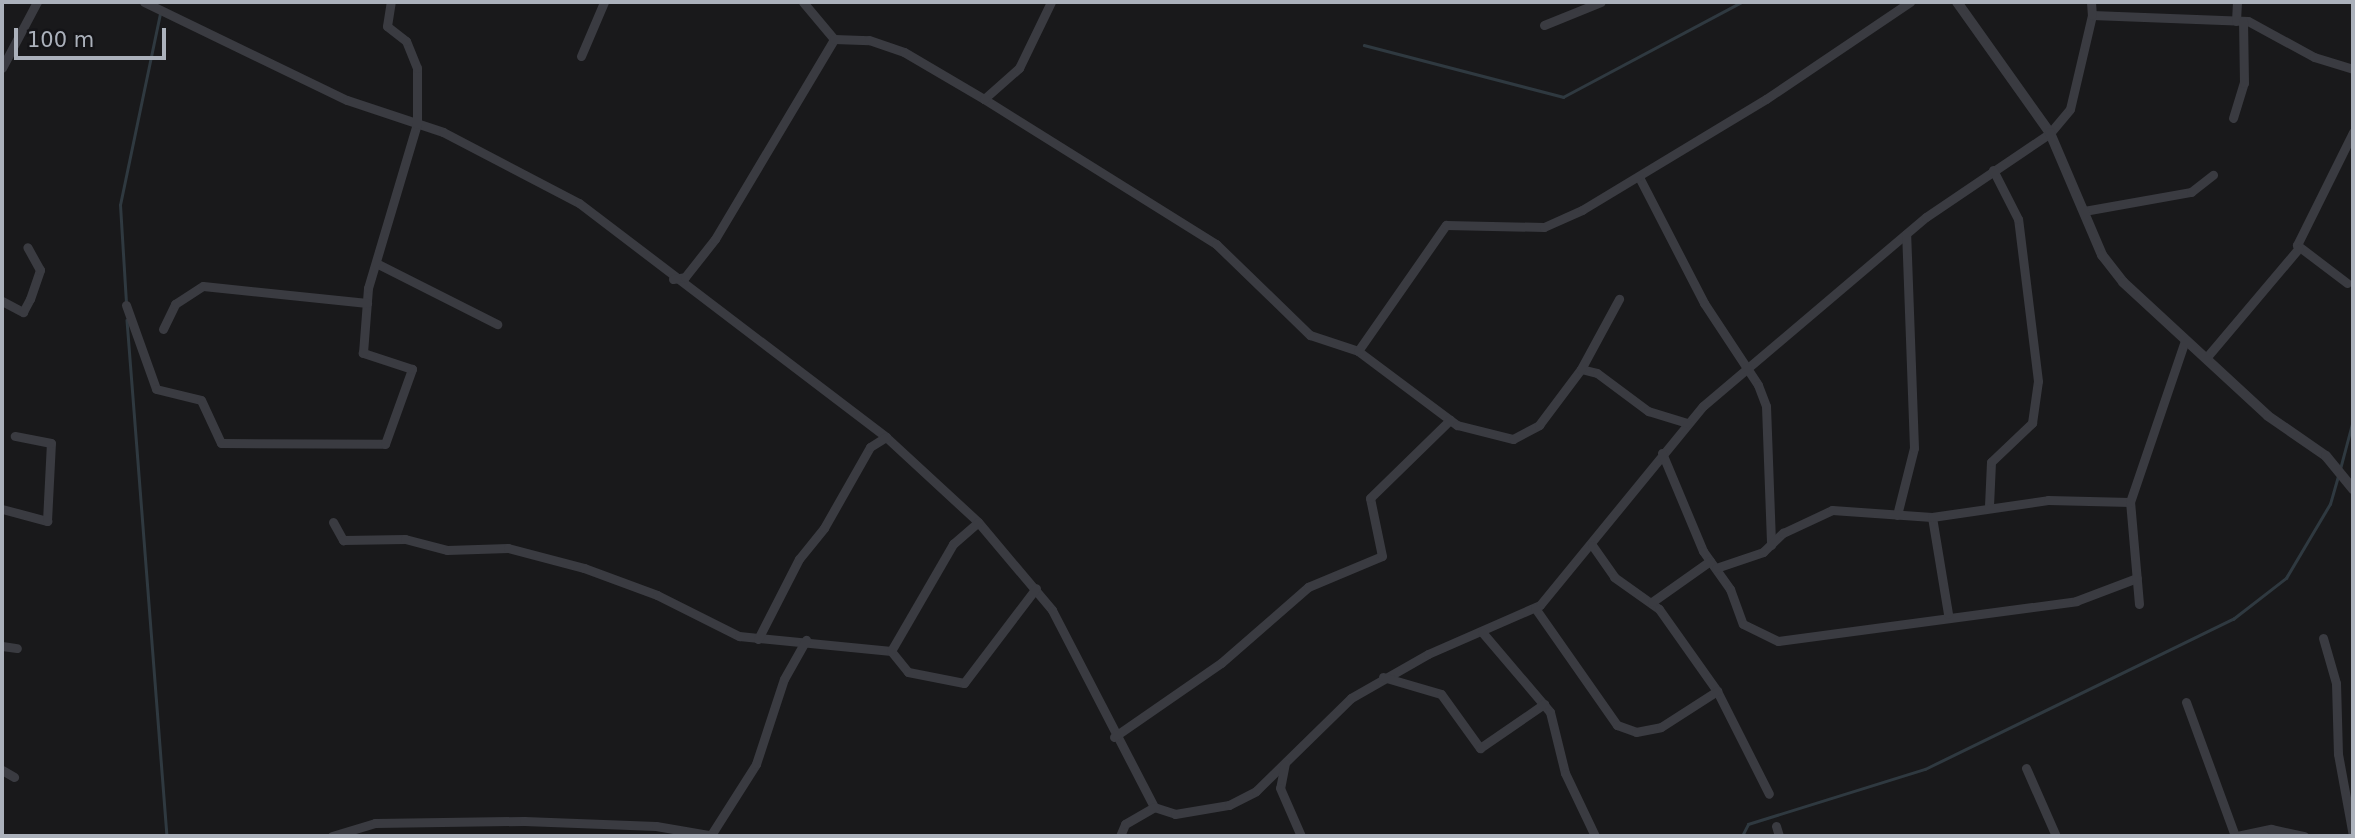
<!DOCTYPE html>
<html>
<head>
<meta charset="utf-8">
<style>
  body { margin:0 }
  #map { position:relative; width:2355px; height:838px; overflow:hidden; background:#19191b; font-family:"DejaVu Sans",sans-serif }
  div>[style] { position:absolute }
  .stream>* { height:2.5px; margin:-1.25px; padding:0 1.25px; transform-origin:1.25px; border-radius:1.25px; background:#2f3940 }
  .minor>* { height:9px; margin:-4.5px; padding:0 4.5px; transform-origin:4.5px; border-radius:4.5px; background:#3a3b41 }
  .tertiary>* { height:10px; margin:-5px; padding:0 5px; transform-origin:5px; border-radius:5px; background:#3a3b41 }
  span { translate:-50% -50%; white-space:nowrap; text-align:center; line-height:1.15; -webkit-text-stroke:5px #141417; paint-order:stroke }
  .frame { position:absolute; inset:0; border:4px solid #abb1bb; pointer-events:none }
  .scale { position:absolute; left:14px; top:28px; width:152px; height:32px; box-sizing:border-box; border:4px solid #abb1bb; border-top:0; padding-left:9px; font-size:21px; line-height:24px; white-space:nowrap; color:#abb1bb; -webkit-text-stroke:5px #141417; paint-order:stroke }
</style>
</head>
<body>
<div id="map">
  <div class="stream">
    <i style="left:1364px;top:45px;width:206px;rotate:14.6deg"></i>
    <i style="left:1563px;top:97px;width:203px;rotate:-28deg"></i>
    <i style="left:126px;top:303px;width:98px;rotate:-93.5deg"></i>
    <i style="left:120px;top:205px;width:196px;rotate:-78.2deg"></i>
    <i style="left:127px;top:320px;width:518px;rotate:85.57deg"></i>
    <i style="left:2340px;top:469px;width:51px;rotate:-75.1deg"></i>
    <i style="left:1742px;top:836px;width:13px;rotate:-63deg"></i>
    <i style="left:1748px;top:824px;width:185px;rotate:-17.3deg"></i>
    <i style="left:1925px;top:769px;width:343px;rotate:-26deg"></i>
    <i style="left:2233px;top:619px;width:67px;rotate:-37.7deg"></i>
    <i style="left:2286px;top:578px;width:86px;rotate:-59.3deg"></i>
    <i style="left:2330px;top:504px;width:29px;rotate:-74deg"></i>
  </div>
  <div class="minor">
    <i style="left:144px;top:2px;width:225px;rotate:25.8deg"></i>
    <i style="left:347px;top:100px;width:101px;rotate:18.4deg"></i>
    <i style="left:443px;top:132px;width:153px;rotate:27.6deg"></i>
    <i style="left:579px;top:203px;width:386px;rotate:37.3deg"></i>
    <i style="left:886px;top:437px;width:125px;rotate:42.7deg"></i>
    <i style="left:978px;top:522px;width:115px;rotate:49.9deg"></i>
    <i style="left:1052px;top:610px;width:222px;rotate:62.6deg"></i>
    <i style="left:1154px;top:807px;width:22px;rotate:18deg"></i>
    <i style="left:1175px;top:814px;width:55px;rotate:-9.5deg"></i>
    <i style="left:1229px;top:805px;width:30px;rotate:-27deg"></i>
    <i style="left:1256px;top:791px;width:133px;rotate:-44.4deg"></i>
    <i style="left:1351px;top:698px;width:89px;rotate:-29.7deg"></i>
    <i style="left:1428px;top:654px;width:122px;rotate:-23.6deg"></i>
    <i style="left:1540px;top:605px;width:257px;rotate:-50.7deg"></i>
    <i style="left:1703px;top:406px;width:292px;rotate:-40.3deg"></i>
    <i style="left:1926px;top:217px;width:150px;rotate:-34.1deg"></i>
    <i style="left:2050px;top:133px;width:31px;rotate:-50deg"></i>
    <i style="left:2070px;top:109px;width:97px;rotate:-76.8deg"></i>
    <i style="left:2092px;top:15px;width:156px;rotate:2.2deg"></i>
    <i style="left:2248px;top:21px;width:75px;rotate:28.6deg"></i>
    <i style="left:2314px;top:57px;width:41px;rotate:17.1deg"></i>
    <i style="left:803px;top:2px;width:48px;rotate:50deg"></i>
    <i style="left:2091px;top:2px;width:13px;rotate:86deg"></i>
    <i style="left:2236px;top:21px;width:19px;rotate:-87deg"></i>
    <i style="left:1544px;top:25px;width:61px;rotate:-22deg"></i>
    <i style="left:581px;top:56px;width:59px;rotate:-66.9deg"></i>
    <i style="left:2px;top:68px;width:75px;rotate:-62.1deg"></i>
    <i style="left:984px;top:99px;width:274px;rotate:32deg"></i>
    <i style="left:1216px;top:244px;width:131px;rotate:44.1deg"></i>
    <i style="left:1310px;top:335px;width:51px;rotate:18.4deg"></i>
    <i style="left:1358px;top:351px;width:124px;rotate:36.8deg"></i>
    <i style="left:1457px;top:425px;width:58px;rotate:14deg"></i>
    <i style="left:1513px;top:439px;width:30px;rotate:-28deg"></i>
    <i style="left:1539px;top:425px;width:70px;rotate:-53.1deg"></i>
    <i style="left:1581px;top:369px;width:16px;rotate:14deg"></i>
    <i style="left:1597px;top:373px;width:64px;rotate:36.7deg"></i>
    <i style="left:1648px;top:411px;width:41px;rotate:17.1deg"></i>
    <i style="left:2233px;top:118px;width:37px;rotate:-73deg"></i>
    <i style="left:2244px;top:83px;width:62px;rotate:-90.9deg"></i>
    <i style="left:1639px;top:177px;width:142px;rotate:62.7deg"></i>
    <i style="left:1704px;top:303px;width:98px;rotate:56.6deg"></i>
    <i style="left:1758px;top:385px;width:22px;rotate:69deg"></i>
    <i style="left:1766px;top:406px;width:139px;rotate:87.9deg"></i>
    <i style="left:2084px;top:211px;width:109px;rotate:-10.1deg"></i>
    <i style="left:2191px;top:192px;width:28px;rotate:-38deg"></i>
    <i style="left:376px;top:263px;width:136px;rotate:26.8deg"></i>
    <i style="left:673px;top:279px;width:12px;rotate:-9deg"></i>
    <i style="left:685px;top:277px;width:48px;rotate:-51.7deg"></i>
    <i style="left:715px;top:239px;width:233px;rotate:-59.2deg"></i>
    <i style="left:834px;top:39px;width:35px;rotate:2deg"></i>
    <i style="left:869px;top:40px;width:37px;rotate:19deg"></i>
    <i style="left:904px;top:52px;width:93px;rotate:30.4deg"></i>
    <i style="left:984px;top:99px;width:47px;rotate:-41.5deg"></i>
    <i style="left:1019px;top:68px;width:73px;rotate:-64.1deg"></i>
    <i style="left:2347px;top:283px;width:63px;rotate:-142.8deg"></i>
    <i style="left:2297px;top:245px;width:126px;rotate:-63.6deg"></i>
    <i style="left:2px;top:301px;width:24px;rotate:28deg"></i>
    <i style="left:23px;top:312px;width:15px;rotate:-62deg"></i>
    <i style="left:30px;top:299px;width:31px;rotate:-71deg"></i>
    <i style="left:40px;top:270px;width:26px;rotate:-119deg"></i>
    <i style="left:126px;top:305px;width:89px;rotate:70.3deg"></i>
    <i style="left:156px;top:389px;width:46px;rotate:13.7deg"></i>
    <i style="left:201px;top:400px;width:47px;rotate:65.1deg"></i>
    <i style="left:221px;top:443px;width:164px;rotate:0.3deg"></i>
    <i style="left:385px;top:444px;width:80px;rotate:-70.2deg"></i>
    <i style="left:412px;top:369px;width:52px;rotate:-161.9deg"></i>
    <i style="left:363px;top:353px;width:65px;rotate:-85.6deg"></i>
    <i style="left:368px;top:288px;width:171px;rotate:-73.4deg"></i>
    <i style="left:417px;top:124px;width:56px;rotate:-90deg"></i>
    <i style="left:417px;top:68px;width:29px;rotate:-112deg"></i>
    <i style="left:406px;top:41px;width:24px;rotate:-142deg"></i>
    <i style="left:387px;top:26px;width:24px;rotate:-81deg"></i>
    <i style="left:163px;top:329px;width:28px;rotate:-64deg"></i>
    <i style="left:175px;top:304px;width:33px;rotate:-33deg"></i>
    <i style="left:203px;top:286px;width:165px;rotate:5.9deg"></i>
    <i style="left:1358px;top:351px;width:154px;rotate:-55.1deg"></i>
    <i style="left:1446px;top:225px;width:98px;rotate:1.2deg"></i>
    <i style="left:1544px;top:227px;width:42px;rotate:-24.1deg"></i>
    <i style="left:1582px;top:210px;width:215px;rotate:-31.1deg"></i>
    <i style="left:1766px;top:99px;width:174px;rotate:-34deg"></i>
    <i style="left:2206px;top:358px;width:143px;rotate:-49.8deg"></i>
    <i style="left:1581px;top:369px;width:80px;rotate:-61.5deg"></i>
    <i style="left:1662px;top:453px;width:106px;rotate:67.3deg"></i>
    <i style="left:1703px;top:551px;width:47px;rotate:54.6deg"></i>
    <i style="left:1730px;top:589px;width:37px;rotate:70deg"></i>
    <i style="left:1743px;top:624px;width:39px;rotate:26deg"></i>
    <i style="left:1778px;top:641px;width:301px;rotate:-7.6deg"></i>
    <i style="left:2076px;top:601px;width:65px;rotate:-20.7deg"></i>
    <i style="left:1989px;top:506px;width:44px;rotate:-87.4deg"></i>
    <i style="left:1991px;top:462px;width:57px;rotate:-43.6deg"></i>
    <i style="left:2032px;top:423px;width:42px;rotate:-81.9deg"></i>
    <i style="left:2038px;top:381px;width:163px;rotate:-97deg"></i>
    <i style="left:2018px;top:219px;width:55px;rotate:-117deg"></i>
    <i style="left:2px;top:509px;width:47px;rotate:14.9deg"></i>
    <i style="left:47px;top:521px;width:78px;rotate:-87.1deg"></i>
    <i style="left:51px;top:443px;width:37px;rotate:-169deg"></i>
    <i style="left:1897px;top:515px;width:69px;rotate:-75.8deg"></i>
    <i style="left:1914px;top:448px;width:214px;rotate:-92.1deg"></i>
    <i style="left:1932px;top:517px;width:98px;rotate:80.6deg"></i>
    <i style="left:333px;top:522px;width:21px;rotate:61deg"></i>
    <i style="left:343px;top:540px;width:62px;rotate:-0.9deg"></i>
    <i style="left:405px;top:539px;width:43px;rotate:14.7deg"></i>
    <i style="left:447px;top:550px;width:61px;rotate:-1.9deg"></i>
    <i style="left:508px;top:548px;width:79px;rotate:14.7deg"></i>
    <i style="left:584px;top:568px;width:78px;rotate:20.3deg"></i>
    <i style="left:657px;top:595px;width:92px;rotate:26.6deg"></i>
    <i style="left:739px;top:636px;width:153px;rotate:5.6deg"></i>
    <i style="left:1592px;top:545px;width:39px;rotate:55deg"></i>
    <i style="left:1614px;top:577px;width:55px;rotate:35.4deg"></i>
    <i style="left:1659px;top:609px;width:100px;rotate:54.7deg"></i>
    <i style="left:1717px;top:691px;width:115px;rotate:63.2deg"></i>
    <i style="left:1716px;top:568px;width:50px;rotate:-18.8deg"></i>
    <i style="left:1763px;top:552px;width:28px;rotate:-44deg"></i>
    <i style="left:1783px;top:533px;width:54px;rotate:-25.1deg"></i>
    <i style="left:1832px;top:510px;width:100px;rotate:4deg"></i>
    <i style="left:1932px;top:517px;width:117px;rotate:-8.3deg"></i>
    <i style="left:2048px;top:500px;width:82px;rotate:1.4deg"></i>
    <i style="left:1652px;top:602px;width:71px;rotate:-35.3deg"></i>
    <i style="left:2139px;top:604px;width:102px;rotate:-95deg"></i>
    <i style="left:2130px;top:502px;width:171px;rotate:-71.2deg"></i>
    <i style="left:1535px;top:608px;width:143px;rotate:55deg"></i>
    <i style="left:1617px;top:725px;width:20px;rotate:20deg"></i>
    <i style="left:1636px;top:732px;width:25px;rotate:-11deg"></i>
    <i style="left:1661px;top:727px;width:67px;rotate:-32.7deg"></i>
    <i style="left:1482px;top:632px;width:105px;rotate:49.6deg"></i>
    <i style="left:1550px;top:712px;width:63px;rotate:76.2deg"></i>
    <i style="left:1565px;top:773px;width:70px;rotate:64.5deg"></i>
    <i style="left:2323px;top:638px;width:47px;rotate:73.9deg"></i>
    <i style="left:2336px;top:683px;width:71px;rotate:88.4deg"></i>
    <i style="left:2338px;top:754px;width:83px;rotate:79.6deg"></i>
    <i style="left:758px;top:639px;width:90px;rotate:-62.9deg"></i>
    <i style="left:799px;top:559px;width:40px;rotate:-51deg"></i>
    <i style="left:824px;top:528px;width:93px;rotate:-60.4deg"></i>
    <i style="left:870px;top:447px;width:19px;rotate:-32deg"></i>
    <i style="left:2px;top:646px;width:15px;rotate:8deg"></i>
    <i style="left:891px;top:651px;width:27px;rotate:51deg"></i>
    <i style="left:908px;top:672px;width:57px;rotate:11.1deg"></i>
    <i style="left:964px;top:683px;width:119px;rotate:-52.8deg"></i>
    <i style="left:891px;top:651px;width:124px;rotate:-59.9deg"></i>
    <i style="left:953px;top:544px;width:33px;rotate:-41deg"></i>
    <i style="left:1383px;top:677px;width:60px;rotate:16.3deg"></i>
    <i style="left:1441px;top:694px;width:67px;rotate:54.2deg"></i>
    <i style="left:1480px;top:748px;width:78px;rotate:-34.5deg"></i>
    <i style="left:2186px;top:702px;width:143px;rotate:69.9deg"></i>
    <i style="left:1114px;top:737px;width:130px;rotate:-34.7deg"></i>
    <i style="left:1221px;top:663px;width:116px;rotate:-41.1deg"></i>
    <i style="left:1308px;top:587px;width:80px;rotate:-22.7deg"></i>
    <i style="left:1382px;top:556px;width:59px;rotate:-101.7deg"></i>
    <i style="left:1370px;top:498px;width:112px;rotate:-44.3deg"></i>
    <i style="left:1285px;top:763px;width:25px;rotate:101deg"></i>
    <i style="left:1280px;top:788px;width:52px;rotate:66.4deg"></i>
    <i style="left:2026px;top:768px;width:74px;rotate:66.2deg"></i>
    <i style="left:2px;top:770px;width:14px;rotate:30deg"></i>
    <i style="left:1776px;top:826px;width:10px;rotate:73deg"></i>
    <i style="left:711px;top:835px;width:84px;rotate:-57.6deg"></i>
    <i style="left:756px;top:764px;width:89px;rotate:-71.8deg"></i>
    <i style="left:784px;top:679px;width:45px;rotate:-60.6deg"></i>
    <i style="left:332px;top:836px;width:45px;rotate:-16.8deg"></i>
    <i style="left:375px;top:823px;width:149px;rotate:-0.8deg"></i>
    <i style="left:524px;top:821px;width:132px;rotate:2.2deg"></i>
    <i style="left:656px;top:826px;width:59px;rotate:9.8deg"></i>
    <i style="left:1120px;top:836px;width:13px;rotate:-67deg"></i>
    <i style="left:1125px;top:824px;width:34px;rotate:-30deg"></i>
    <i style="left:2237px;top:836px;width:35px;rotate:-12deg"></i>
    <i style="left:2271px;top:829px;width:34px;rotate:12deg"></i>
  </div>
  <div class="tertiary">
    <i style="left:1957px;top:2px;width:161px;rotate:54.6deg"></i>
    <i style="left:2050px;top:133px;width:133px;rotate:66.9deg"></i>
    <i style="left:2102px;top:255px;width:34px;rotate:52deg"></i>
    <i style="left:2123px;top:282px;width:197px;rotate:42.7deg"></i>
    <i style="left:2268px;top:416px;width:70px;rotate:34.6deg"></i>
    <i style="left:2326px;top:456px;width:43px;rotate:50.7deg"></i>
  </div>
  <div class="frame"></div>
  <div class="scale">100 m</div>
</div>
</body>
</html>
